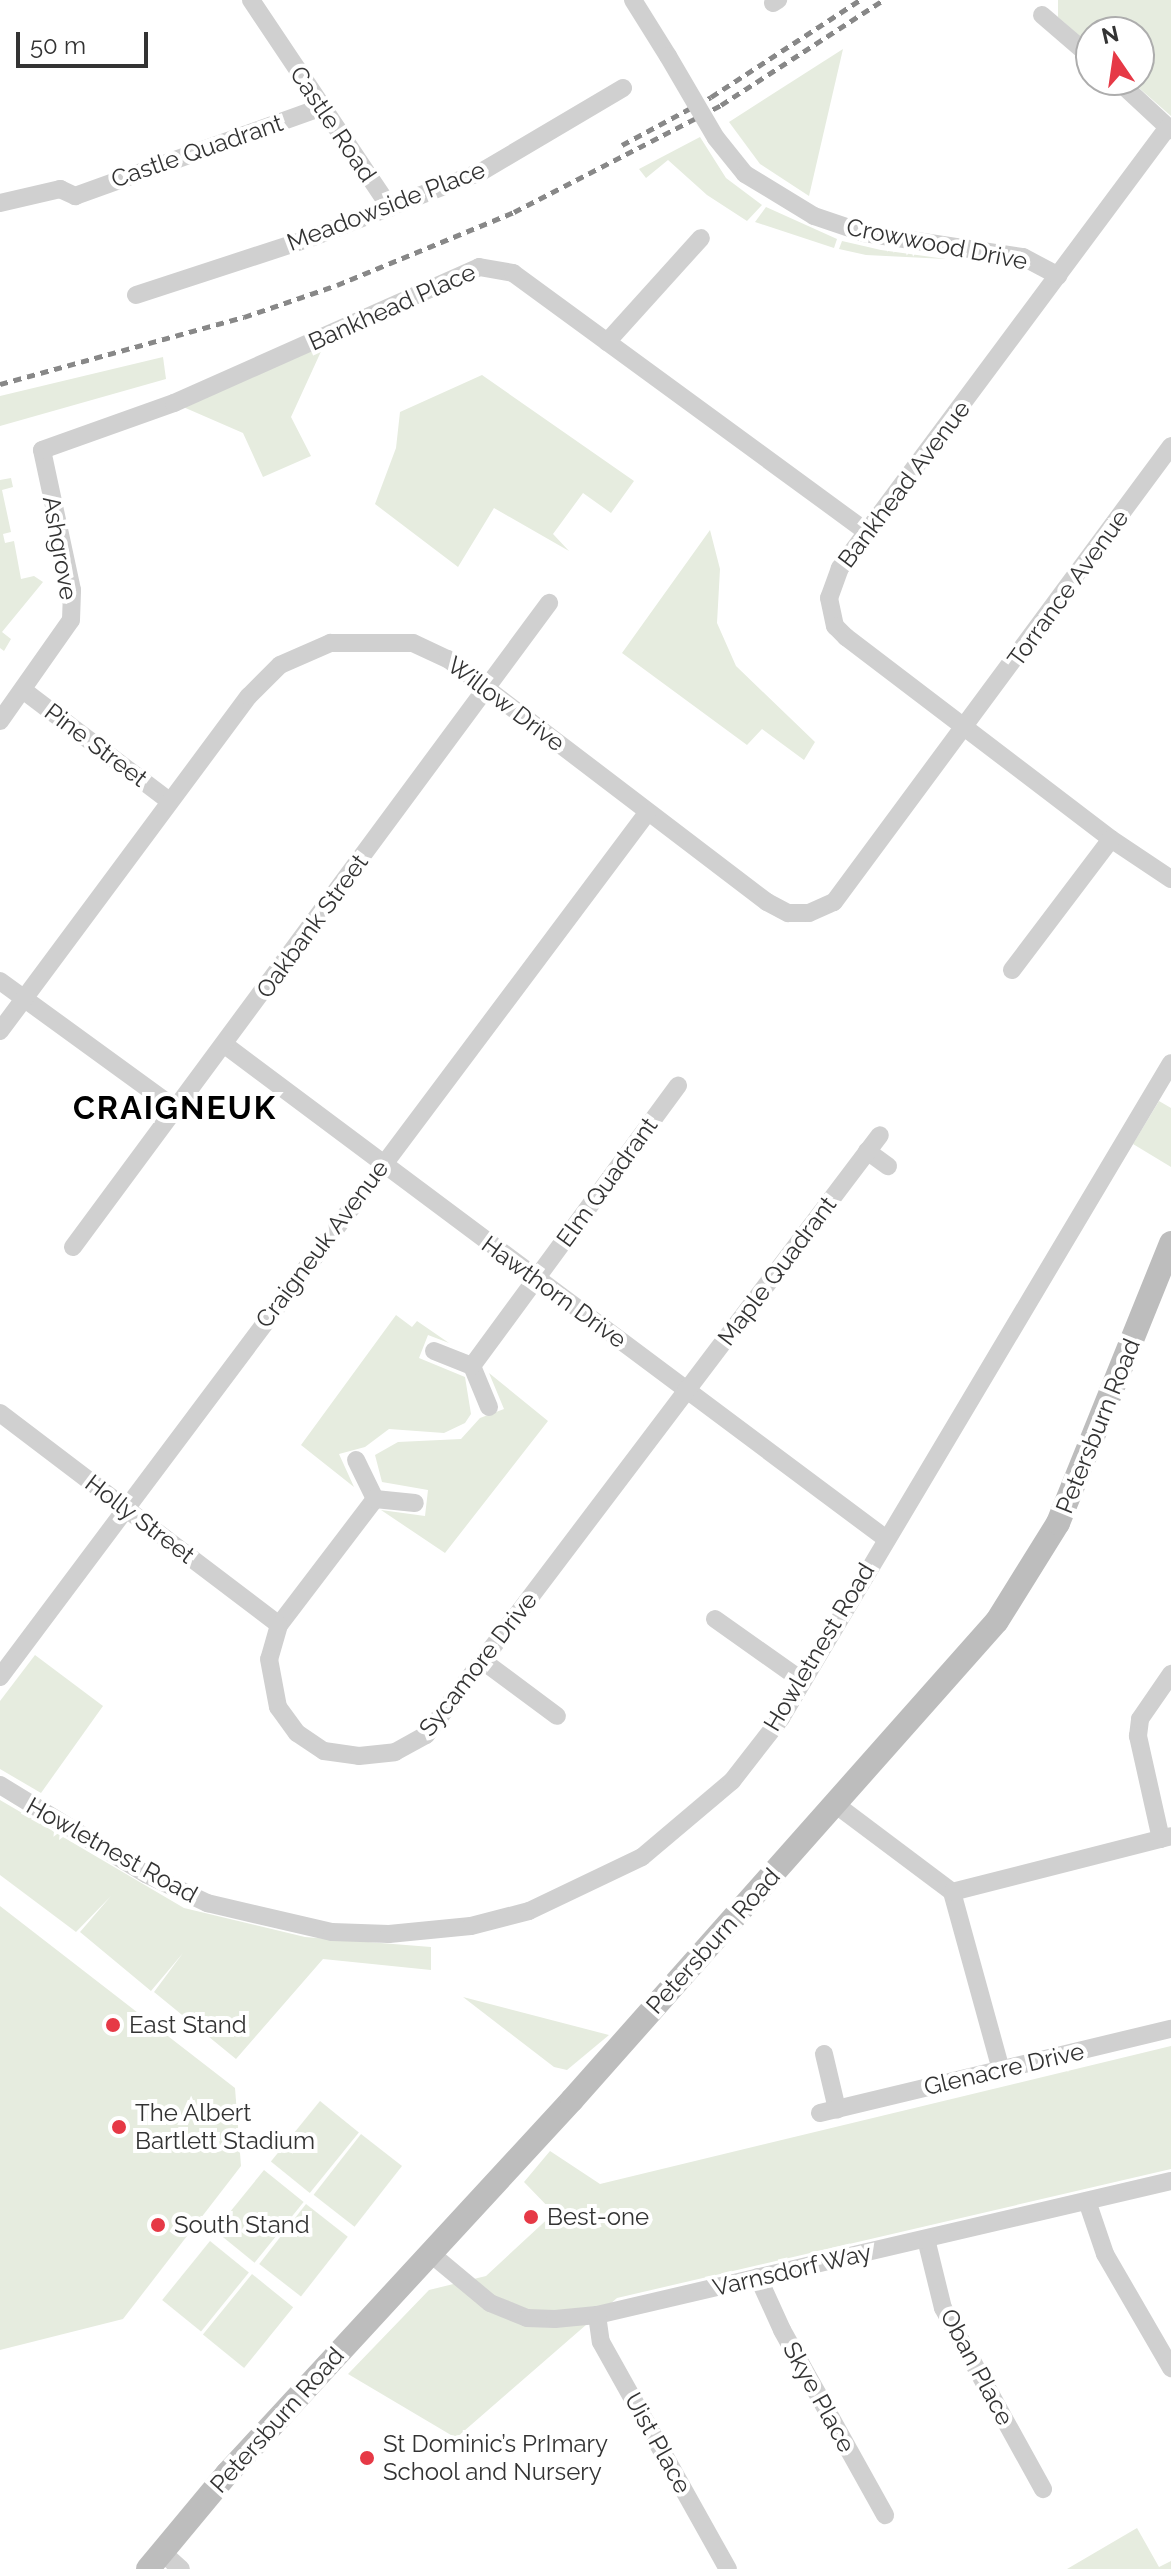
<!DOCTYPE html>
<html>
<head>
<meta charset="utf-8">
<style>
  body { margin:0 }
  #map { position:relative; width:1171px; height:2569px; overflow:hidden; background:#fff; font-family:Raleway,sans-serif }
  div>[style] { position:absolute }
  .green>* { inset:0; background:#e6ecdf; transform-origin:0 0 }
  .street>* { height:18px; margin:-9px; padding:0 9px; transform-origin:9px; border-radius:9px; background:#d0d0d0 }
  .secondary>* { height:24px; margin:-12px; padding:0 12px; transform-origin:12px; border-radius:12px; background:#bdbdbd }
  .rail>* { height:5px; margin-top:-2.5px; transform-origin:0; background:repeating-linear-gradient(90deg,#888 0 8px,transparent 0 14px) }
  .street-bridge>* { height:18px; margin:-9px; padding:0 9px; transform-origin:9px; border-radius:9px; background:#d0d0d0 }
  .dots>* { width:22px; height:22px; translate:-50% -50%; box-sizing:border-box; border:4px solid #fff; border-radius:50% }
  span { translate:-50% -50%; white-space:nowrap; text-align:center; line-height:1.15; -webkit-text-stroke:8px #fff; paint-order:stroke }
  .street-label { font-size:24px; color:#333 }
  .poi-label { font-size:24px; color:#333 }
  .left { translate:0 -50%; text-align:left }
  .district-label { font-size:32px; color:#000; font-weight:700; letter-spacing:2px }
  .north { position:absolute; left:1075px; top:16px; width:80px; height:80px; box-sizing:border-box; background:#fff; border:2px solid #adadad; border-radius:50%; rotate:347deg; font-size:22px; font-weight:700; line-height:32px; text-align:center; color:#333 }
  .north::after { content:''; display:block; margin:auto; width:28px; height:36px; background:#e63946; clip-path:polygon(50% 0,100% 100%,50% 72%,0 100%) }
  .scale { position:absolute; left:16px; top:32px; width:132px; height:36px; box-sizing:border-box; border:4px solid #333; border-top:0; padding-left:10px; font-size:24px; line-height:28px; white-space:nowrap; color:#333; -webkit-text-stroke:6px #fff; paint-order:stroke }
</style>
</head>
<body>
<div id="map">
  <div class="green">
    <i style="clip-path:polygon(1058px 0,1171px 0,1171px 116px,1130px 80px,1139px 80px,1139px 32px,1091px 32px,1091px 46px,1058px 17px)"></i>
    <i style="clip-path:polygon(843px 49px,809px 196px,760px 164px,729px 122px)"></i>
    <i style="clip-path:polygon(700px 137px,726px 178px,762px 205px,747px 221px,707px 195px,668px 160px,646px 178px,639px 169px)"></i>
    <i style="clip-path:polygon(766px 207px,837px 239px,834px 248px,755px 222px)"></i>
    <i style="clip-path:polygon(842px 241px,881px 250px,946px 259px,866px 255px,839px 249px)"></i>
    <i style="clip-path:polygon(329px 334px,291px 417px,311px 456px,263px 477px,243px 433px,174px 403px)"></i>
    <i style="clip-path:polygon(163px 357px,166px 379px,0 426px,0 396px)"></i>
    <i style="clip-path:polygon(482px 375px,634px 481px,611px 513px,583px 493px,553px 534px,569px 551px,494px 508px,458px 567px,375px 504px,396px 448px,400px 412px)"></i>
    <i style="clip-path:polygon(11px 478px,13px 487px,2px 490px,11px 532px,3px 534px,5px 543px,14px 541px,21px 579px,34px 576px,43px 582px,2px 632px,11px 639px,4px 651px,0 648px,0 480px)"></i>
    <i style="clip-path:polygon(710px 530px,720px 569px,717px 623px,736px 666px,815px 742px,804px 760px,762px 729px,747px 745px,622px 653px)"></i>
    <i style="clip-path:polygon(1159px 1101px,1171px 1108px,1171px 1167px,1133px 1144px)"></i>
    <i style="clip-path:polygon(396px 1315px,412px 1327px,417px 1321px,449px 1343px,428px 1335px,419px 1358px,465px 1377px,471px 1414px,465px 1423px,444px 1433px,389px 1429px,365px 1447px,339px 1454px,354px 1487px,301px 1445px)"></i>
    <i style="clip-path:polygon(489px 1373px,548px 1421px,445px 1553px,381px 1510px,425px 1516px,428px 1490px,382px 1482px,375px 1455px,398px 1442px,461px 1439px,480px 1418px,504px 1409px)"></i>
    <i style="clip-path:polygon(35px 1655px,103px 1706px,41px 1793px,0 1769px,0 1701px)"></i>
    <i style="clip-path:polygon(0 1800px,184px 1908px,305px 1937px,431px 1947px,431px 1970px,323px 1959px,236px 2059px,154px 1992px,183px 1953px,151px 1991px,80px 1932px,111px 1896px,76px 1932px,0 1875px)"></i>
    <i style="clip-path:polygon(0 1906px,235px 2088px,241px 2166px,123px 2319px,0 2350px)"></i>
    <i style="clip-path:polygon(463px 1997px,609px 2035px,567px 2070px,554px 2067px)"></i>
    <i style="clip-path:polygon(1171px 2046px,1171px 2169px,617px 2298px,456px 2438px,348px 2374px,429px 2290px,486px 2276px,554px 2213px,524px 2182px,550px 2151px,600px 2184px)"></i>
    <i style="left:320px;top:2101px;width:50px;height:78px;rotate:39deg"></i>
    <i style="left:361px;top:2134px;width:52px;height:77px;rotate:38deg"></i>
    <i style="left:264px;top:2170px;width:51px;height:78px;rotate:39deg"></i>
    <i style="left:306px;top:2204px;width:53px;height:76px;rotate:38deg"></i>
    <i style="left:210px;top:2241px;width:50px;height:76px;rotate:39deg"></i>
    <i style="left:252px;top:2274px;width:53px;height:78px;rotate:39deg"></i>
    <i style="clip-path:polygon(1137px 2528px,1159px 2567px,1171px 2561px,1171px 2569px,1067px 2569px)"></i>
  </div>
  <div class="street">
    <i style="left:251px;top:0;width:250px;rotate:56.2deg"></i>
    <i style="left:633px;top:0;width:66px;rotate:58deg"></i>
    <i style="left:773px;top:3px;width:6px;rotate:-31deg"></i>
    <i style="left:1042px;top:15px;width:65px;rotate:40.6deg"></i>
    <i style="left:1117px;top:80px;width:74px;rotate:42.8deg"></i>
    <i style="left:1168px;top:127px;width:550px;rotate:126.64deg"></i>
    <i style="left:840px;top:568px;width:32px;rotate:110deg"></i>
    <i style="left:829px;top:598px;width:29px;rotate:78deg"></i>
    <i style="left:835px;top:626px;width:16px;rotate:45deg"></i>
    <i style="left:846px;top:637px;width:333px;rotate:37.3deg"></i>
    <i style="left:1111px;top:839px;width:72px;rotate:33.7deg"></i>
    <i style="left:716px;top:138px;width:46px;rotate:51.1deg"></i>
    <i style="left:745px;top:174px;width:81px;rotate:31.3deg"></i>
    <i style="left:814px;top:216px;width:53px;rotate:18.8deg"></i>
    <i style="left:864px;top:233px;width:161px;rotate:8.6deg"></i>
    <i style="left:1023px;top:257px;width:40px;rotate:28deg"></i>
    <i style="left:0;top:203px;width:62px;rotate:-13.1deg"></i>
    <i style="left:60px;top:189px;width:17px;rotate:25deg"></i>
    <i style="left:75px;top:196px;width:260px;rotate:-19.8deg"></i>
    <i style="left:136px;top:295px;width:186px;rotate:-18.1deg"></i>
    <i style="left:313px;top:237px;width:180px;rotate:-21.2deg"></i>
    <i style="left:481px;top:172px;width:165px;rotate:-30.6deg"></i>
    <i style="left:607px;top:342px;width:140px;rotate:-47.9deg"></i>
    <i style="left:23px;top:690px;width:183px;rotate:37.2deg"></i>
    <i style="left:0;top:721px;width:123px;rotate:-54.9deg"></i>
    <i style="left:71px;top:620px;width:30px;rotate:-88deg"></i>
    <i style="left:72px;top:590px;width:143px;rotate:-102.1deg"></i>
    <i style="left:42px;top:450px;width:140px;rotate:-19.6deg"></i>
    <i style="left:174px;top:403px;width:334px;rotate:-24deg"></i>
    <i style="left:479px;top:267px;width:35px;rotate:10deg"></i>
    <i style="left:513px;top:273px;width:440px;rotate:36.2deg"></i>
    <i style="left:1012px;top:970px;width:164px;rotate:-52.9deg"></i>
    <i style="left:0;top:981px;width:216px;rotate:36deg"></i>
    <i style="left:0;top:1031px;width:417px;rotate:-53.4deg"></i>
    <i style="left:249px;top:696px;width:44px;rotate:-45deg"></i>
    <i style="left:280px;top:665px;width:55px;rotate:-23.7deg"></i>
    <i style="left:330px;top:643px;width:83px"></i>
    <i style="left:413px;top:643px;width:38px;rotate:25deg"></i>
    <i style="left:448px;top:659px;width:401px;rotate:37.3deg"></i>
    <i style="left:767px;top:902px;width:24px;rotate:28deg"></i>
    <i style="left:788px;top:913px;width:21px"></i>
    <i style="left:809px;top:913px;width:27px;rotate:-24deg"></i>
    <i style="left:834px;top:902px;width:567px;rotate:-53.53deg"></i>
    <i style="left:225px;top:1045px;width:824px;rotate:36.76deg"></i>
    <i style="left:867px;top:1151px;width:26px;rotate:36deg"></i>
    <i style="left:73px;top:1247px;width:801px;rotate:-53.53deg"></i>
    <i style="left:434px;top:1351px;width:41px;rotate:21.5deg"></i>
    <i style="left:489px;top:1407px;width:44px;rotate:-112.5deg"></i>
    <i style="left:472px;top:1366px;width:348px;rotate:-53.7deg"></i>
    <i style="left:0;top:1413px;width:350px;rotate:37.2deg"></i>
    <i style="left:356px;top:1460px;width:43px;rotate:64deg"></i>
    <i style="left:375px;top:1499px;width:158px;rotate:127.3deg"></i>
    <i style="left:279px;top:1625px;width:35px;rotate:106deg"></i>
    <i style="left:269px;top:1659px;width:49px;rotate:79.4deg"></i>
    <i style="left:278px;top:1707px;width:32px;rotate:54deg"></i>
    <i style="left:297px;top:1733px;width:32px;rotate:34deg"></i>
    <i style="left:324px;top:1751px;width:35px;rotate:8deg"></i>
    <i style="left:359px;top:1756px;width:36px;rotate:-6deg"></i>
    <i style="left:395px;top:1752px;width:35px;rotate:-29deg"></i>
    <i style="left:426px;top:1735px;width:752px;rotate:-52.89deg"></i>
    <i style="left:375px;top:1499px;width:40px;rotate:5.7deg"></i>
    <i style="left:715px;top:1619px;width:105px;rotate:35.3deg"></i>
    <i style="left:483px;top:1661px;width:92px;rotate:36.6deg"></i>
    <i style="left:0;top:1677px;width:1079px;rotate:-53.17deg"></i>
    <i style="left:0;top:1785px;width:171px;rotate:31.4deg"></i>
    <i style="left:146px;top:1874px;width:68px;rotate:25.4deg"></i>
    <i style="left:207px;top:1903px;width:128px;rotate:13.1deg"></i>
    <i style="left:332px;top:1932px;width:57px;rotate:2deg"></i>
    <i style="left:389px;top:1934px;width:82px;rotate:-5.6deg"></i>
    <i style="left:471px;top:1926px;width:60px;rotate:-14.5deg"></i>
    <i style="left:529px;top:1911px;width:125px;rotate:-25.5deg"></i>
    <i style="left:642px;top:1857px;width:118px;rotate:-40.2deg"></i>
    <i style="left:732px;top:1781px;width:80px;rotate:-52.1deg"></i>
    <i style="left:781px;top:1718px;width:762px;rotate:-59.23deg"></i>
    <i style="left:835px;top:1804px;width:146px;rotate:36.9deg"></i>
    <i style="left:952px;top:1892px;width:185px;rotate:74.6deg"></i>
    <i style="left:1161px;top:1839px;width:106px;rotate:-102.6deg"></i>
    <i style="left:1138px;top:1736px;width:17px;rotate:-83deg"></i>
    <i style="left:1140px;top:1719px;width:55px;rotate:-55.4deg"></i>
    <i style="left:952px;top:1892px;width:226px;rotate:-14.3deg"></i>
    <i style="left:824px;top:2054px;width:57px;rotate:76.7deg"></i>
    <i style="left:820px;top:2113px;width:361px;rotate:-13.5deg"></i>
    <i style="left:1087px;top:2201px;width:56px;rotate:71.2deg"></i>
    <i style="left:1105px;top:2254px;width:132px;rotate:59.9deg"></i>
    <i style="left:926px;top:2239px;width:71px;rotate:76.2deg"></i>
    <i style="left:943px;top:2308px;width:207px;rotate:61.1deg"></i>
    <i style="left:430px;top:2253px;width:78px;rotate:39.8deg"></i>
    <i style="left:490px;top:2303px;width:40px;rotate:22deg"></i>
    <i style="left:527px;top:2318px;width:28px;rotate:2deg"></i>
    <i style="left:555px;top:2319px;width:42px;rotate:-5.4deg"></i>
    <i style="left:597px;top:2315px;width:589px;rotate:-13.14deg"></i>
    <i style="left:758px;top:2277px;width:58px;rotate:65.6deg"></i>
    <i style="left:782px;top:2330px;width:212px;rotate:60.9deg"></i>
    <i style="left:597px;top:2315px;width:27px;rotate:82deg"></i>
    <i style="left:601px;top:2342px;width:260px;rotate:60.8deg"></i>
    <i style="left:163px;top:2553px;width:24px;rotate:42deg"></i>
  </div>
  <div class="secondary">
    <i style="left:148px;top:2569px;width:124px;rotate:-50.3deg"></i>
    <i style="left:227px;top:2474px;width:509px;rotate:-47.31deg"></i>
    <i style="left:572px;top:2100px;width:640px;rotate:-48.42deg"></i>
    <i style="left:997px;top:1621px;width:115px;rotate:-58.1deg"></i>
    <i style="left:1058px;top:1523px;width:302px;rotate:-68deg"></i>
  </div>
  <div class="rail">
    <i style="left:622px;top:145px;width:101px;rotate:-28.3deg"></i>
    <i style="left:711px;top:97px;width:178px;rotate:-33.1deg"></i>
    <i style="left:0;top:384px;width:253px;rotate:-15.4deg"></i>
    <i style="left:244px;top:317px;width:98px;rotate:-19deg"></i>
    <i style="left:337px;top:285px;width:191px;rotate:-22.4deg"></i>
    <i style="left:514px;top:212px;width:233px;rotate:-27.3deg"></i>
    <i style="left:721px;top:105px;width:193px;rotate:-32.9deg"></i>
  </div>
  <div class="street-bridge">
    <i style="left:668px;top:56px;width:95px;rotate:59.7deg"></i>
  </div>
  <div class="dots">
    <i style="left:113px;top:2025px;background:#e63946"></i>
    <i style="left:119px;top:2127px;background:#e63946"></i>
    <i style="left:531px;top:2217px;background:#e63946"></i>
    <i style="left:158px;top:2225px;background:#e63946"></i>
    <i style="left:367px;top:2458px;background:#e63946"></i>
  </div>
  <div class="street-label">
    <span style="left:333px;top:124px;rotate:56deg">Castle Road</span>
    <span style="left:197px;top:151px;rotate:-19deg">Castle Quadrant</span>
    <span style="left:386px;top:206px;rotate:-21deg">Meadowside Place</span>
    <span style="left:937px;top:244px;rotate:11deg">Crowwood Drive</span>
    <span style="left:392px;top:307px;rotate:-24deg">Bankhead Place</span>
    <span style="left:904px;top:484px;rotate:-53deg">Bankhead Avenue</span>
    <span style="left:60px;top:548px;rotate:80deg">Ashgrove</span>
    <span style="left:1068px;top:588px;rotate:-54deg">Torrance Avenue</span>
    <span style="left:506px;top:704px;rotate:37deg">Willow Drive</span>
    <span style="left:96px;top:745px;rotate:37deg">Pine Street</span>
    <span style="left:312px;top:926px;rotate:-54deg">Oakbank Street</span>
    <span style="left:607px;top:1182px;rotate:-54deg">Elm Quadrant</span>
    <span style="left:322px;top:1244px;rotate:-53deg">Craigneuk Avenue</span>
    <span style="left:777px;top:1271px;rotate:-53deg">Maple Quadrant</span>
    <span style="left:554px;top:1292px;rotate:36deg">Hawthorn Drive</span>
    <span style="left:1098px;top:1426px;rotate:-68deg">Petersburn Road</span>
    <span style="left:140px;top:1519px;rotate:37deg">Holly Street</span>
    <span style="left:819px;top:1647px;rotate:-59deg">Howletnest Road</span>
    <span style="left:478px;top:1664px;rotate:-52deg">Sycamore Drive</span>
    <span style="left:112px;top:1850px;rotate:29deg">Howletnest Road</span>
    <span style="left:713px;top:1941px;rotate:-48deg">Petersburn Road</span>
    <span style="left:1004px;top:2069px;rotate:-13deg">Glenacre Drive</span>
    <span style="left:792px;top:2270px;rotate:-13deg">Varnsdorf Way</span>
    <span style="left:977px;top:2367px;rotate:62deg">Oban Place</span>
    <span style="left:819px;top:2397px;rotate:61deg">Skye Place</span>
    <span style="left:277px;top:2420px;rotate:-48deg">Petersburn Road</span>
    <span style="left:658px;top:2443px;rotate:61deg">Uist Place</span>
  </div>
  <div class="poi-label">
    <span class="left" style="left:129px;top:2025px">East Stand</span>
    <span class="left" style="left:135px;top:2127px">The Albert<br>Bartlett Stadium</span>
    <span class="left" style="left:547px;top:2217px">Best-one</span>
    <span class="left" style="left:174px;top:2225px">South Stand</span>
    <span class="left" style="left:383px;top:2458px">St Dominic’s PrImary<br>School and Nursery</span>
  </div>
  <div class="district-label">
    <span style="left:175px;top:1108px">CRAIGNEUK</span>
  </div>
  <div class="north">N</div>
  <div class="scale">50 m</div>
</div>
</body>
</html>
